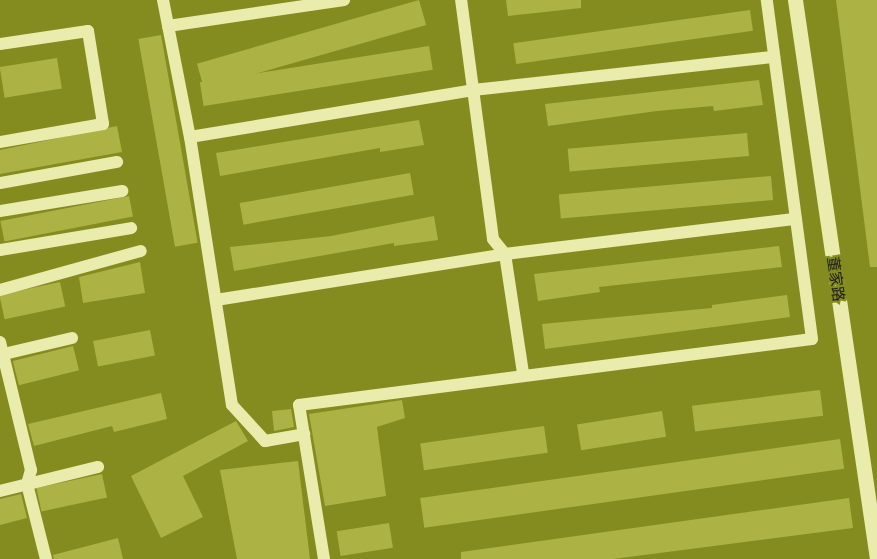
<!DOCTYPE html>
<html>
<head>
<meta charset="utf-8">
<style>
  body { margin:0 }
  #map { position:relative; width:877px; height:559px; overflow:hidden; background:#858c1f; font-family:Arial,"Noto Sans SC",sans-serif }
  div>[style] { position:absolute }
  .building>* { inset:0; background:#acb244; transform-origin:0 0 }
  .minor>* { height:12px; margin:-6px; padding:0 6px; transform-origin:6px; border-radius:6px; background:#e9ecac }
  .tertiary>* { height:15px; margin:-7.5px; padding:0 7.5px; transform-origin:7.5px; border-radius:7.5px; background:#e9ecac }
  span { translate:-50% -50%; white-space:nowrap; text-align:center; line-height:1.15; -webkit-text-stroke:4.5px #858c1f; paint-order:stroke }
  .street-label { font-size:15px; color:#1d1d1d }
</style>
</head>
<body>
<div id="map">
  <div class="building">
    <i style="left:419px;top:0;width:26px;height:231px;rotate:74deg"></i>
    <i style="clip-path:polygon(506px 0,581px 0,581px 8px,508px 16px)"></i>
    <i style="clip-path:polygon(836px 0,877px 0,877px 267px,870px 267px)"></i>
    <i style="left:750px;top:10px;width:21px;height:239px;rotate:82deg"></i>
    <i style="left:161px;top:35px;width:211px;height:23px;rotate:80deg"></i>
    <i style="left:429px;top:46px;width:24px;height:232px;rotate:81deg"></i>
    <i style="left:57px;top:58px;width:31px;height:58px;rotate:81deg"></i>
    <i style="clip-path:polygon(759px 80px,763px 105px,714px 111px,713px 106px,657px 111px,548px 126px,545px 104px)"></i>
    <i style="clip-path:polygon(419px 120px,424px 145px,380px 152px,380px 148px,220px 176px,216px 153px)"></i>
    <i style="clip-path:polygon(117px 126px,122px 152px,0 174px,0 150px)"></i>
    <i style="left:747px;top:133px;width:23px;height:180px;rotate:85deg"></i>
    <i style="left:410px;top:173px;width:22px;height:173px;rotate:80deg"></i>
    <i style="left:771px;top:176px;width:24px;height:213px;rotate:85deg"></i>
    <i style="left:129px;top:196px;width:21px;height:131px;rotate:79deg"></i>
    <i style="clip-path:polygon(434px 216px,438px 240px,394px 246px,394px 243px,234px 271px,230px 247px,331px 236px)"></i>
    <i style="clip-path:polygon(779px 246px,782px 267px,599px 287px,600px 292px,538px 301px,534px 274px)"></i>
    <i style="clip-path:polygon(140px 262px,145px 293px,83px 303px,79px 277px)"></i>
    <i style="left:60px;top:282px;width:25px;height:62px;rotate:78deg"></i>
    <i style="clip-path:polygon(787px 295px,790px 317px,545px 349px,542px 324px,712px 308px,712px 305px)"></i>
    <i style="left:150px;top:330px;width:26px;height:58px;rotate:79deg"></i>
    <i style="left:73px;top:346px;width:25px;height:62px;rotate:76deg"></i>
    <i style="left:820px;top:390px;width:26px;height:129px;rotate:83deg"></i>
    <i style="clip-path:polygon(161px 393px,167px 419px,114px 432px,112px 426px,34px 446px,28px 424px)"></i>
    <i style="clip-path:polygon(402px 400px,405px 418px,377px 427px,386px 496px,325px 506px,309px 414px)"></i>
    <i style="clip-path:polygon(291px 409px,294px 427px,274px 431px,272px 411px)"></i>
    <i style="left:662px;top:411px;width:26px;height:86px;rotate:81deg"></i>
    <i style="clip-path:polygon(236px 421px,248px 441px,183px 476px,203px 517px,161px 538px,131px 476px)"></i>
    <i style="left:544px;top:426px;width:27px;height:125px;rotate:82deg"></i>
    <i style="left:840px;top:439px;width:30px;height:424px;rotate:82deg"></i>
    <i style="clip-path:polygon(298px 461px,310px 559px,237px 559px,220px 470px)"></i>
    <i style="left:102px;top:474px;width:24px;height:67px;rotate:78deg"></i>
    <i style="clip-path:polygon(21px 494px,27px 518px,0 525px,0 499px)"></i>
    <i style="clip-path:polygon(849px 498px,853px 528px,613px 559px,461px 559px,461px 552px)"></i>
    <i style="left:389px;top:523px;width:25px;height:53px;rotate:81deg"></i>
    <i style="clip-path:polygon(118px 538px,123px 559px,54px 559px,53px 555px)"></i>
  </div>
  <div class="minor">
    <i style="left:163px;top:0;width:140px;rotate:78.9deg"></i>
    <i style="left:190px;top:137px;width:271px;rotate:81.1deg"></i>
    <i style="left:232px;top:405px;width:49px;rotate:47.5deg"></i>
    <i style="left:265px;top:441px;width:40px;rotate:-10deg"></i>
    <i style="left:168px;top:26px;width:178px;rotate:-8.4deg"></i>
    <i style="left:0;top:44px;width:89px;rotate:-8.4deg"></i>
    <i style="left:88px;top:31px;width:94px;rotate:80.8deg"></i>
    <i style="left:103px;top:124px;width:105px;rotate:170.1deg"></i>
    <i style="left:190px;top:137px;width:287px;rotate:-9.4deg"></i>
    <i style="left:473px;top:90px;width:303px;rotate:-6.3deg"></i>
    <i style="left:0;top:183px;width:119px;rotate:-10.2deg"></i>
    <i style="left:0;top:211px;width:124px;rotate:-9.3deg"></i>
    <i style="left:0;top:250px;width:133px;rotate:-9.5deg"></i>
    <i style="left:0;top:290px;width:146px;rotate:-15.5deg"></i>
    <i style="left:216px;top:300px;width:293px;rotate:-9deg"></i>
    <i style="left:505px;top:254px;width:19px;rotate:-129deg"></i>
    <i style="left:493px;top:239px;width:241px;rotate:-97.6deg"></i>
    <i style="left:0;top:342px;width:132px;rotate:76.4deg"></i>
    <i style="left:31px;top:470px;width:15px;rotate:106deg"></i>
    <i style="left:27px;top:484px;width:77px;rotate:75.8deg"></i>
    <i style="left:0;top:355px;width:74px;rotate:-13.3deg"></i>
    <i style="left:523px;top:373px;width:120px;rotate:-98.6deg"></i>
    <i style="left:505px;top:254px;width:293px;rotate:-6.9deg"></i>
    <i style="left:0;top:491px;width:101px;rotate:-13.8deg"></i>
    <i style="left:324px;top:559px;width:156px;rotate:-99.2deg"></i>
    <i style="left:299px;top:405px;width:517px;rotate:-7.33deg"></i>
    <i style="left:812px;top:339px;width:342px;rotate:-97.6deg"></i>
  </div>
  <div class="tertiary">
    <i style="left:795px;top:0;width:565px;rotate:81.65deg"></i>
  </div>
  <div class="street-label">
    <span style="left:836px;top:279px;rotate:82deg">董家路</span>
  </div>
</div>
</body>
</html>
